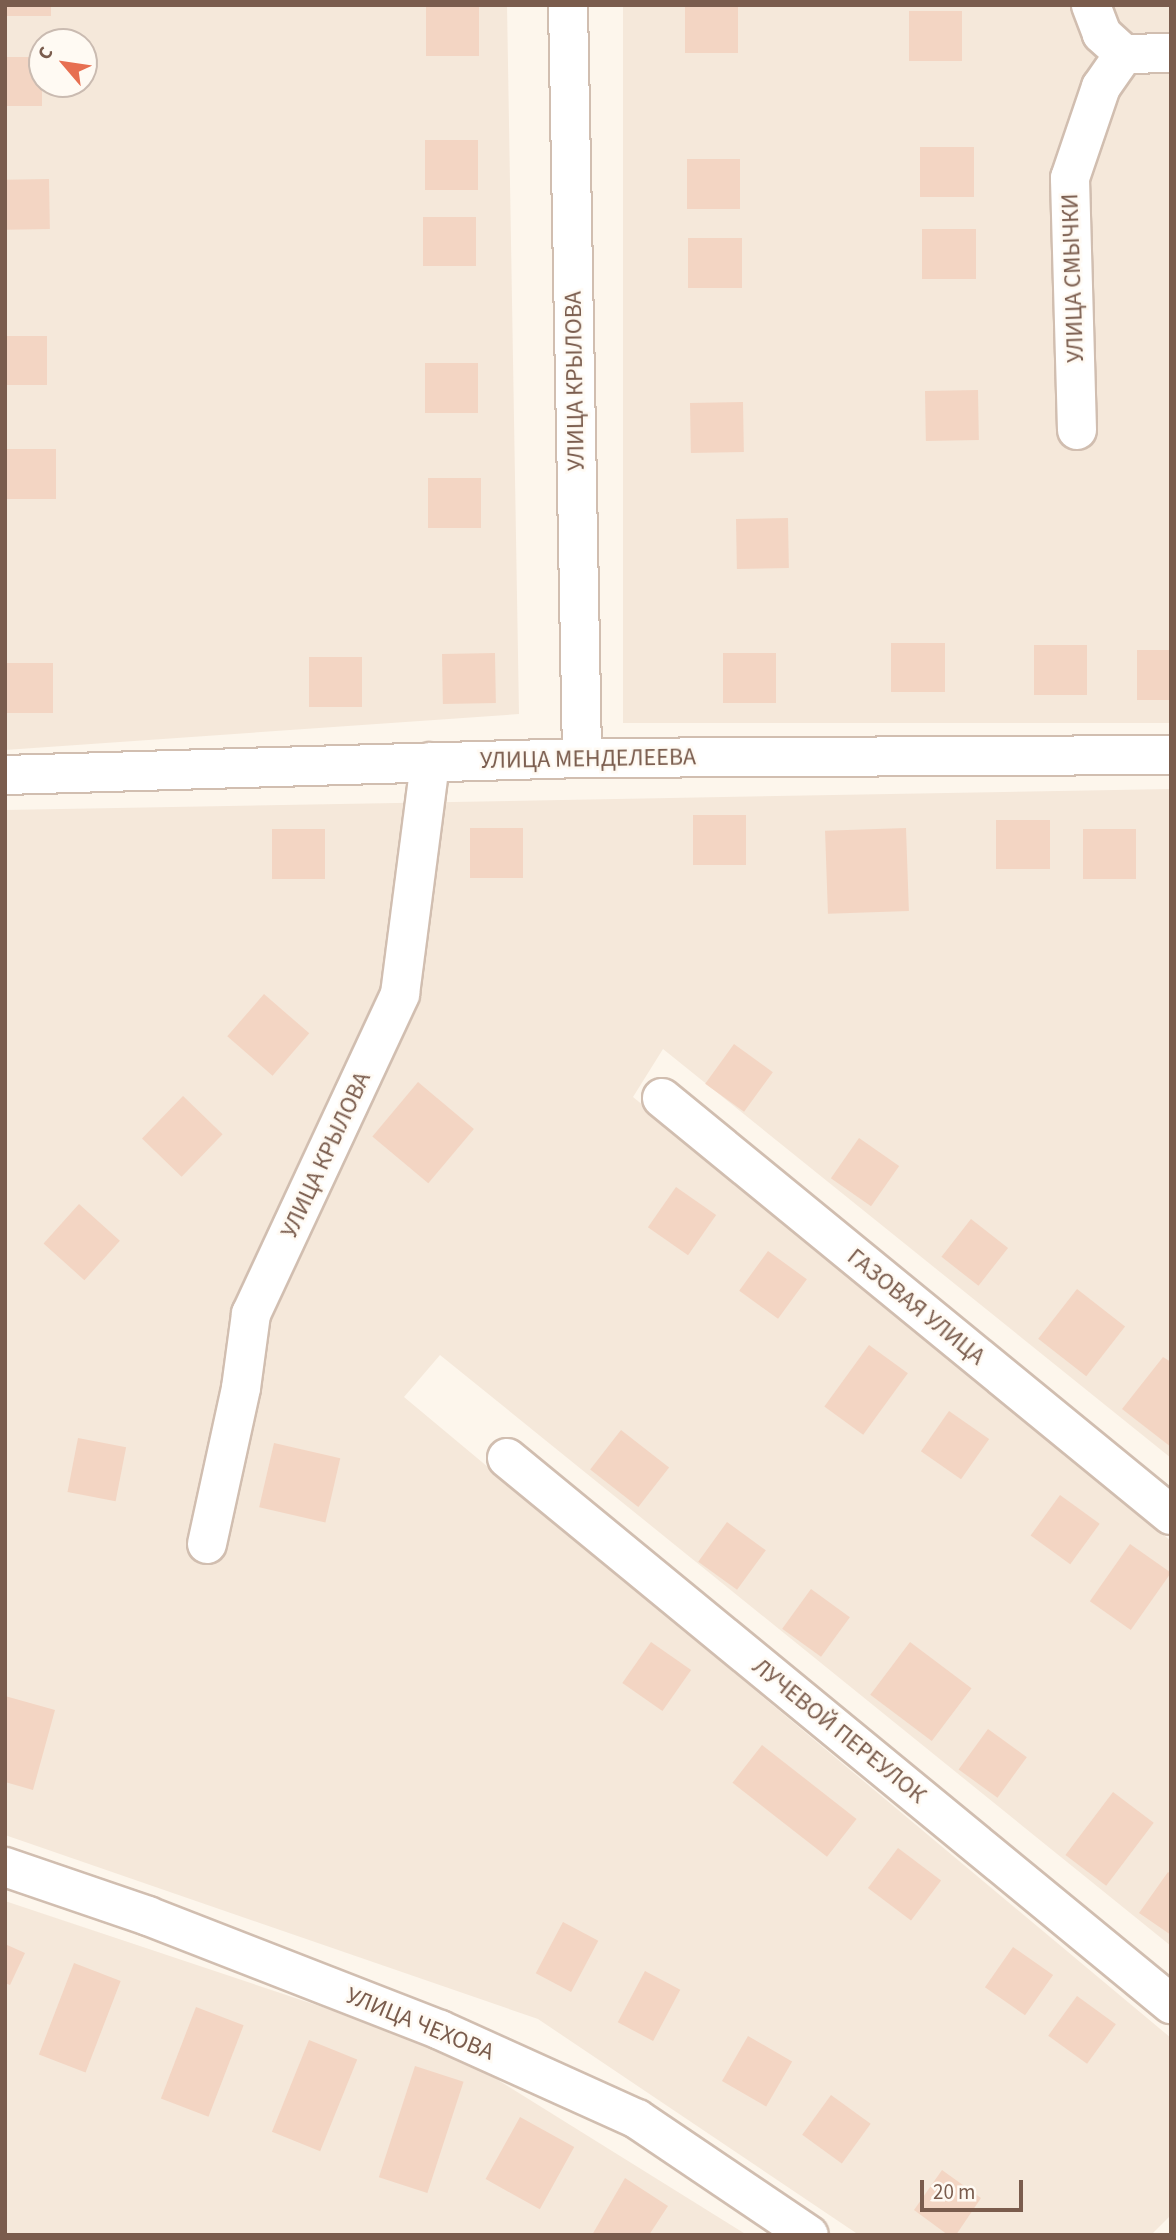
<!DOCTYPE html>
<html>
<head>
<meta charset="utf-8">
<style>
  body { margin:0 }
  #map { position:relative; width:1176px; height:2240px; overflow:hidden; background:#fdf6ec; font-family:"Source Sans 3",sans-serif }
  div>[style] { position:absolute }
  .residential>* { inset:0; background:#f5e8da; transform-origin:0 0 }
  .building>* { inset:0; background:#f3d5c3; transform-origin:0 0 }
  .roads { filter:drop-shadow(2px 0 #d1beb0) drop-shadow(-2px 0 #d1beb0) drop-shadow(0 2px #d1beb0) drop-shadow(0 -2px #d1beb0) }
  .street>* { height:38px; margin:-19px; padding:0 19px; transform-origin:19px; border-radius:19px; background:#fff }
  span { translate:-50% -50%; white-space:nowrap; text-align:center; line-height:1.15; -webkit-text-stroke:5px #fffaf3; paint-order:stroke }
  .street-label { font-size:24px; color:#7a5c4d }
  .frame { position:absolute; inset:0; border:7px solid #7a5c4d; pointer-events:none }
  .north { position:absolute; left:28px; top:28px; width:70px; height:70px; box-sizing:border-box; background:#fffaf3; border:2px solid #cabbb1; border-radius:50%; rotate:299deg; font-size:19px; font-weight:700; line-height:28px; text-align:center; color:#7a5c4d }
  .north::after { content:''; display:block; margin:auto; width:24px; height:32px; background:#e76f51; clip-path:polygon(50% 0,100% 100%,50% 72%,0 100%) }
  .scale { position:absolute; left:920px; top:2180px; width:103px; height:32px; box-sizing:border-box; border:4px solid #7a5c4d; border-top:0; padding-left:9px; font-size:21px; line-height:24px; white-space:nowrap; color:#7a5c4d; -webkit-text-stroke:5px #fffaf3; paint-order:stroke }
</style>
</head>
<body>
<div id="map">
  <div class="residential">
    <i style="clip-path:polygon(evenodd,5px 5px,507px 5px,519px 714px,5px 750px,5px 5px,42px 42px,84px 42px,84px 84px,42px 84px,42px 42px)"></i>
    <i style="left:623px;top:5px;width:548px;height:718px"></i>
    <i style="clip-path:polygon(1171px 789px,1171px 1458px,663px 1049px,633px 1097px,1171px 1541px,1171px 1946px,440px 1355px,404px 1397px,1171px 2038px,1171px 2215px,1151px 2235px,859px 2235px,538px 2019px,5px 1835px,5px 810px)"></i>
    <i style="clip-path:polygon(5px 1901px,448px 2049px,747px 2235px,5px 2235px)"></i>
  </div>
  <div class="building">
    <i style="left:5px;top:5px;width:46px;height:11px"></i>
    <i style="left:685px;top:5px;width:53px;height:48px"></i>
    <i style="left:479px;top:6px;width:50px;height:53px;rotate:90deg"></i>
    <i style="left:909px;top:11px;width:53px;height:50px"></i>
    <i style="left:5px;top:57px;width:37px;height:49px"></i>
    <i style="left:425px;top:140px;width:53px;height:50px"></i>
    <i style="left:974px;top:147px;width:50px;height:54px;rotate:90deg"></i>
    <i style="left:687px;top:159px;width:53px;height:50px"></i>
    <i style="left:49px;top:179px;width:50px;height:44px;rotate:89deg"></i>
    <i style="left:476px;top:217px;width:49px;height:53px;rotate:90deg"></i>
    <i style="left:922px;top:229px;width:54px;height:50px"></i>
    <i style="left:742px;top:238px;width:50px;height:54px;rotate:90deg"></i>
    <i style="left:5px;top:336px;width:42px;height:49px"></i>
    <i style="left:425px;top:363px;width:53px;height:50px"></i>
    <i style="left:978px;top:390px;width:50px;height:53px;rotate:89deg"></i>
    <i style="left:743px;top:402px;width:50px;height:53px;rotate:89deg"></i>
    <i style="left:5px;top:449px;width:51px;height:50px"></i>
    <i style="left:481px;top:478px;width:50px;height:53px;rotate:90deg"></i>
    <i style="left:788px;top:518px;width:50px;height:52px;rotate:89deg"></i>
    <i style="left:891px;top:643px;width:54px;height:49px"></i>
    <i style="left:1087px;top:645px;width:50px;height:53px;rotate:90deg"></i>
    <i style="left:1137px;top:650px;width:34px;height:50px"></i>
    <i style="left:495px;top:653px;width:50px;height:53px;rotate:89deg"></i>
    <i style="left:776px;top:653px;width:50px;height:53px;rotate:90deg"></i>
    <i style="left:309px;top:657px;width:53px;height:50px"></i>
    <i style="left:5px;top:663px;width:48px;height:50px"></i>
    <i style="left:693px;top:815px;width:53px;height:50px"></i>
    <i style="left:1050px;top:820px;width:49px;height:54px;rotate:90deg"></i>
    <i style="left:523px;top:828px;width:50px;height:53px;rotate:90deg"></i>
    <i style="left:906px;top:828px;width:83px;height:81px;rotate:88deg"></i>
    <i style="left:325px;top:829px;width:50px;height:53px;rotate:90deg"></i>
    <i style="left:1136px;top:829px;width:50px;height:53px;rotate:90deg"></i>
    <i style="left:264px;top:994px;width:60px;height:56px;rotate:41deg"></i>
    <i style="left:734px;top:1044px;width:48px;height:49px;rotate:36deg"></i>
    <i style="left:418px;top:1082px;width:73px;height:71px;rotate:40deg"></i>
    <i style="left:183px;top:1096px;width:55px;height:59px;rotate:44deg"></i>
    <i style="left:859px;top:1138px;width:49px;height:49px;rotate:35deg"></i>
    <i style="left:676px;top:1187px;width:49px;height:49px;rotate:35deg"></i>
    <i style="left:79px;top:1204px;width:55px;height:53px;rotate:42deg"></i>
    <i style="left:971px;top:1219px;width:47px;height:48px;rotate:38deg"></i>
    <i style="left:768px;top:1251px;width:48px;height:49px;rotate:36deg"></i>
    <i style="left:1077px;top:1289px;width:61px;height:63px;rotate:38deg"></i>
    <i style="left:869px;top:1345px;width:48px;height:76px;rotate:36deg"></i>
    <i style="clip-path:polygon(1163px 1357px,1171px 1362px,1171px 1447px,1122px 1409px)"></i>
    <i style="left:949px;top:1411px;width:49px;height:49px;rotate:35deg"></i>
    <i style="left:621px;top:1430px;width:61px;height:50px;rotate:38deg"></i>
    <i style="left:78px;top:1438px;width:49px;height:55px;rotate:11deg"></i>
    <i style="left:274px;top:1443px;width:68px;height:66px;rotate:13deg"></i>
    <i style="left:1060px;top:1495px;width:49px;height:50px;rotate:36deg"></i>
    <i style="left:727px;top:1522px;width:48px;height:49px;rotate:36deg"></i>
    <i style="left:1130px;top:1544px;width:50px;height:70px;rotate:35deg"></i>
    <i style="left:811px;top:1589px;width:48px;height:49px;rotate:36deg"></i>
    <i style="left:651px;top:1642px;width:49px;height:50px;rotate:35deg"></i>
    <i style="left:910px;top:1642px;width:77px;height:66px;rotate:37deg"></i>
    <i style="clip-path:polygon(5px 1696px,55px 1710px,33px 1790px,5px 1782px)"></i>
    <i style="left:988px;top:1729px;width:48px;height:50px;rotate:36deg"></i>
    <i style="left:762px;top:1745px;width:120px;height:48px;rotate:38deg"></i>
    <i style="left:1113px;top:1792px;width:51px;height:79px;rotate:37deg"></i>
    <i style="left:898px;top:1848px;width:54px;height:50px;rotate:37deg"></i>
    <i style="clip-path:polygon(1168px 1872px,1171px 1874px,1171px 1935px,1139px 1913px)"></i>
    <i style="left:563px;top:1922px;width:40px;height:58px;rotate:28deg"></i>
    <i style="clip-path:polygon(5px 1944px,25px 1953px,10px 1985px,5px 1983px)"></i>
    <i style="left:1013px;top:1947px;width:49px;height:49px;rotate:35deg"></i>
    <i style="left:74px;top:1963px;width:50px;height:98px;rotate:21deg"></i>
    <i style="left:645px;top:1971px;width:40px;height:58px;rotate:28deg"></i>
    <i style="left:1077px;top:1996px;width:48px;height:49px;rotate:36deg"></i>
    <i style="left:196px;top:2007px;width:51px;height:98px;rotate:21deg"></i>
    <i style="left:748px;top:2036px;width:51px;height:52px;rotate:30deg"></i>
    <i style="left:309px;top:2040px;width:52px;height:99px;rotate:22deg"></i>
    <i style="left:415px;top:2066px;width:51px;height:117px;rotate:18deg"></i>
    <i style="left:831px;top:2095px;width:49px;height:49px;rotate:36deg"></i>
    <i style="left:520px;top:2117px;width:62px;height:71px;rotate:29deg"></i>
    <i style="clip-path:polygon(942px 2170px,981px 2198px,956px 2235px,948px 2235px,914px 2210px)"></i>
    <i style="clip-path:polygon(625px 2178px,668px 2206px,649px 2235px,592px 2235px)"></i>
  </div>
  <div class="roads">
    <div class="street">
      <i style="left:568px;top:5px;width:753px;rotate:88.93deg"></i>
      <i style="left:1124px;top:54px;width:47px;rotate:-1.2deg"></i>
      <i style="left:1077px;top:430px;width:252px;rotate:-91.6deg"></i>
      <i style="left:1070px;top:178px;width:96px;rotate:-71.2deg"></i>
      <i style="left:1101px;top:87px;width:40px;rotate:-55.1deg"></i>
      <i style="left:1124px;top:54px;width:30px;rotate:-138deg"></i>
      <i style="left:1102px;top:34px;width:31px;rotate:-111deg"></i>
      <i style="left:5px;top:775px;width:577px;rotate:-1.69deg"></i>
      <i style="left:582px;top:758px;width:589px;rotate:-0.29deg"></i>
      <i style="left:662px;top:1098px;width:658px;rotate:39.33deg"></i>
      <i style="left:507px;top:1458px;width:860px;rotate:39.43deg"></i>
      <i style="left:207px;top:1544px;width:160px;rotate:-77.7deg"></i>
      <i style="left:241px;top:1388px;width:75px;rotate:-82.3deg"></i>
      <i style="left:251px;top:1314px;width:353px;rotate:-65deg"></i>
      <i style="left:400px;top:994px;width:234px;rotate:-82.6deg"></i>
      <i style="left:5px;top:1867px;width:151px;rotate:18.9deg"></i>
      <i style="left:148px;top:1916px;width:313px;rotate:21.3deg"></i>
      <i style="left:440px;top:2030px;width:216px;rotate:24.3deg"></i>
      <i style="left:637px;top:2119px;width:207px;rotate:34deg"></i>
    </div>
  </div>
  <div class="street-label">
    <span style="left:1073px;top:278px;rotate:-92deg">УЛИЦА СМЫЧКИ</span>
    <span style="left:575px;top:381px;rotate:-91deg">УЛИЦА КРЫЛОВА</span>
    <span style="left:588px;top:759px;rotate:-1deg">УЛИЦА МЕНДЕЛЕЕВА</span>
    <span style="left:326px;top:1155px;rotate:-65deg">УЛИЦА КРЫЛОВА</span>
    <span style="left:916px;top:1307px;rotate:39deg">ГАЗОВАЯ УЛИЦА</span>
    <span style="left:839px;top:1731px;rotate:39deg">ЛУЧЕВОЙ ПЕРЕУЛОК</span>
    <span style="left:420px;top:2024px;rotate:22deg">УЛИЦА ЧЕХОВА</span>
  </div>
  <div class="frame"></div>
  <div class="north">С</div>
  <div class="scale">20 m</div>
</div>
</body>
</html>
